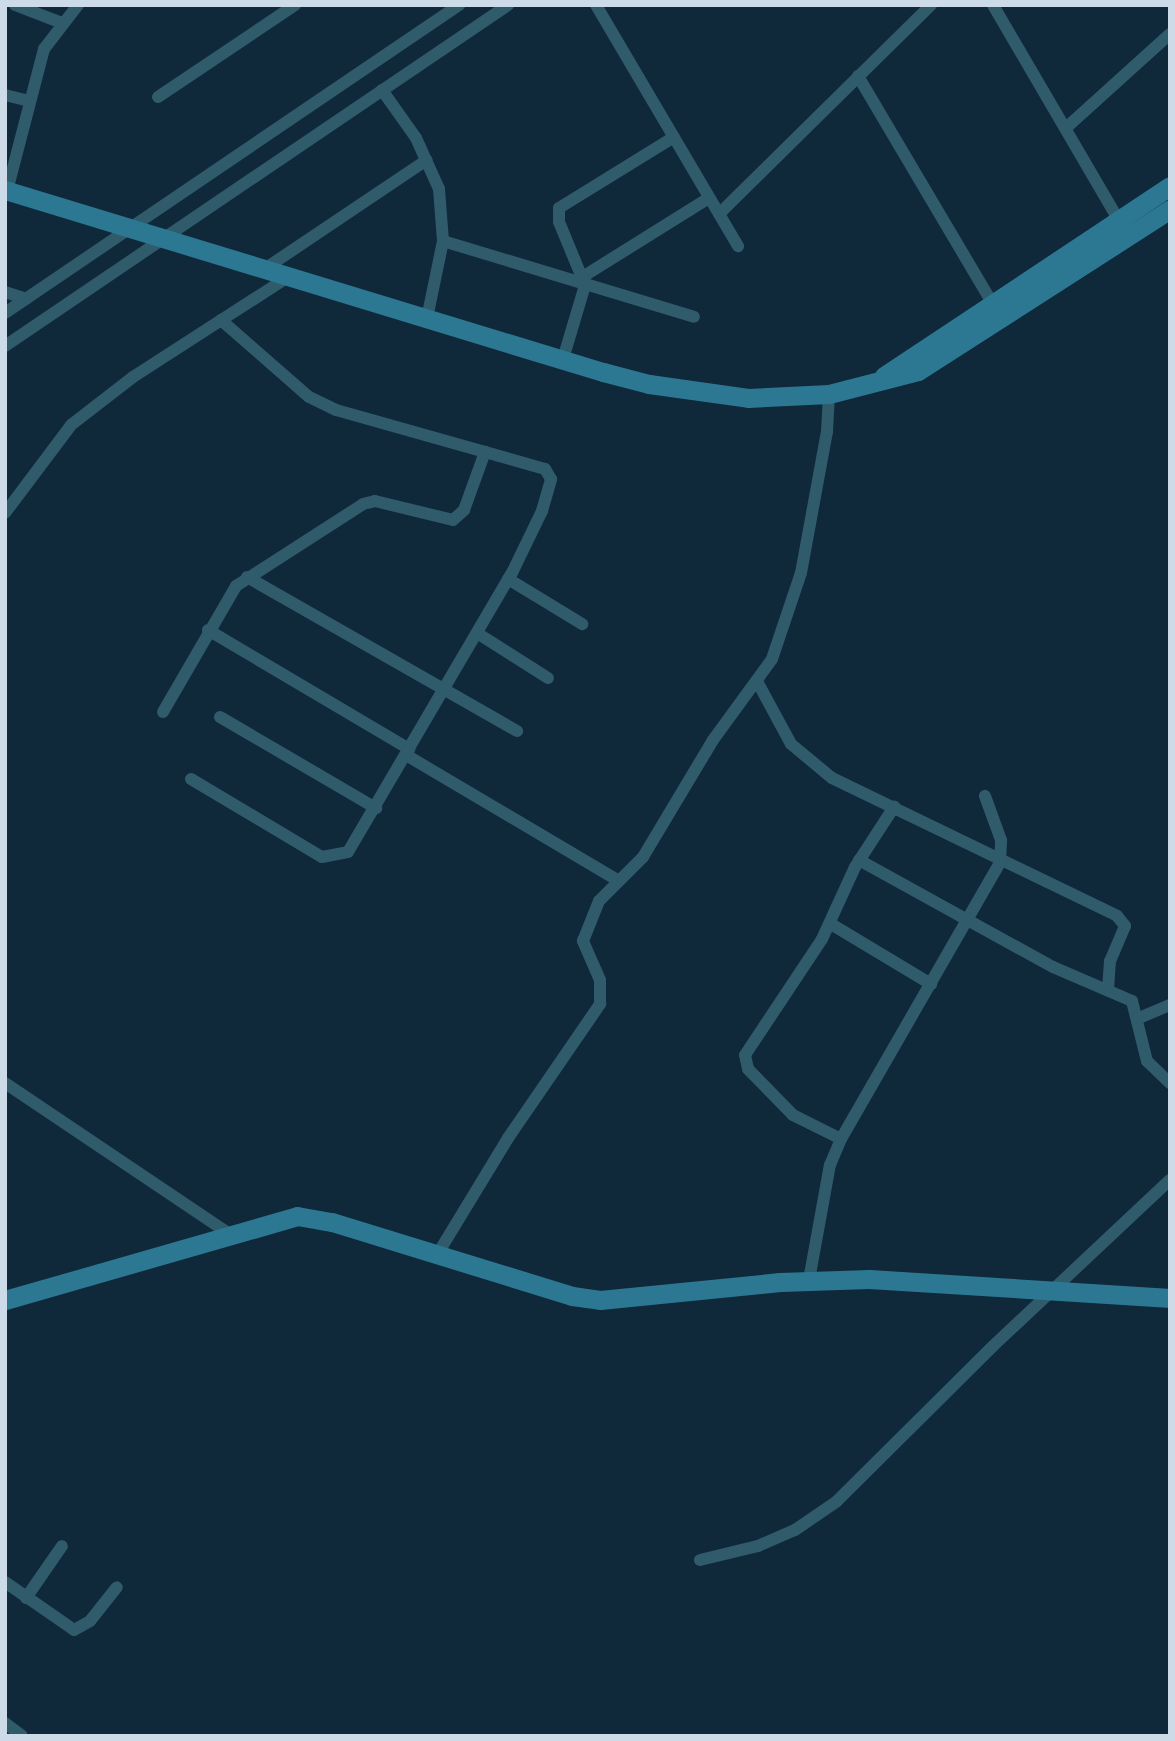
<!DOCTYPE html>
<html>
<head>
<meta charset="utf-8">
<style>
  body { margin:0 }
  #map { position:relative; width:1175px; height:1741px; overflow:hidden; background:#0f283a; font-family:Raleway,sans-serif }
  div>[style] { position:absolute }
  .street>* { height:12px; margin:-6px; padding:0 6px; transform-origin:6px; border-radius:6px; background:#2f5b6b }
  .secondary>* { height:19px; margin:-9.5px; padding:0 9.5px; transform-origin:9.5px; border-radius:9.5px; background:#2c7893 }
  span { translate:-50% -50%; white-space:nowrap; text-align:center; line-height:1.15; -webkit-text-stroke:7px #051e30; paint-order:stroke }
  .frame { position:absolute; inset:0; border:7px solid #ccdbe7; pointer-events:none }
</style>
</head>
<body>
<div id="map">
  <div class="street">
    <i style="left:15px;top:5px;width:50px;rotate:21deg"></i>
    <i style="left:596px;top:5px;width:280px;rotate:59.5deg"></i>
    <i style="left:993px;top:5px;width:250px;rotate:59.7deg"></i>
    <i style="left:858px;top:76px;width:264px;rotate:59.4deg"></i>
    <i style="left:382px;top:90px;width:59px;rotate:54.7deg"></i>
    <i style="left:416px;top:138px;width:56px;rotate:65.7deg"></i>
    <i style="left:439px;top:189px;width:52px;rotate:85.6deg"></i>
    <i style="left:443px;top:241px;width:79px;rotate:101.7deg"></i>
    <i style="left:5px;top:95px;width:25px;rotate:14deg"></i>
    <i style="left:158px;top:97px;width:165px;rotate:-33.9deg"></i>
    <i style="left:1067px;top:127px;width:139px;rotate:-42.1deg"></i>
    <i style="left:7px;top:191px;width:147px;rotate:-75.4deg"></i>
    <i style="left:44px;top:49px;width:56px;rotate:-52.3deg"></i>
    <i style="left:719px;top:214px;width:298px;rotate:-44.6deg"></i>
    <i style="left:443px;top:241px;width:262px;rotate:16.8deg"></i>
    <i style="left:263px;top:270px;width:197px;rotate:-33.9deg"></i>
    <i style="left:584px;top:276px;width:147px;rotate:-32deg"></i>
    <i style="left:5px;top:292px;width:22px;rotate:18deg"></i>
    <i style="left:5px;top:313px;width:549px;rotate:-34.15deg"></i>
    <i style="left:5px;top:346px;width:608px;rotate:-34.13deg"></i>
    <i style="left:563px;top:359px;width:77px;rotate:-73.4deg"></i>
    <i style="left:585px;top:285px;width:68px;rotate:-112.4deg"></i>
    <i style="left:559px;top:222px;width:14px;rotate:-90deg"></i>
    <i style="left:559px;top:208px;width:135px;rotate:-31.7deg"></i>
    <i style="left:5px;top:513px;width:110px;rotate:-53.1deg"></i>
    <i style="left:71px;top:425px;width:78px;rotate:-37.7deg"></i>
    <i style="left:133px;top:377px;width:184px;rotate:-32.8deg"></i>
    <i style="left:247px;top:577px;width:311px;rotate:29.7deg"></i>
    <i style="left:508px;top:579px;width:87px;rotate:31.3deg"></i>
    <i style="left:208px;top:630px;width:234px;rotate:30.6deg"></i>
    <i style="left:477px;top:633px;width:84px;rotate:32.4deg"></i>
    <i style="left:758px;top:683px;width:69px;rotate:61.6deg"></i>
    <i style="left:791px;top:744px;width:53px;rotate:39.7deg"></i>
    <i style="left:832px;top:778px;width:317px;rotate:25.8deg"></i>
    <i style="left:1117px;top:916px;width:13px;rotate:51deg"></i>
    <i style="left:1125px;top:926px;width:38px;rotate:113deg"></i>
    <i style="left:1110px;top:961px;width:29px;rotate:94deg"></i>
    <i style="left:163px;top:712px;width:146px;rotate:-59.9deg"></i>
    <i style="left:236px;top:586px;width:151px;rotate:-32.8deg"></i>
    <i style="left:363px;top:504px;width:12px;rotate:-14deg"></i>
    <i style="left:375px;top:501px;width:80px;rotate:13.7deg"></i>
    <i style="left:453px;top:520px;width:15px;rotate:-42deg"></i>
    <i style="left:464px;top:510px;width:62px;rotate:-70.1deg"></i>
    <i style="left:220px;top:717px;width:181px;rotate:30.3deg"></i>
    <i style="left:406px;top:755px;width:245px;rotate:30.6deg"></i>
    <i style="left:191px;top:779px;width:152px;rotate:30.8deg"></i>
    <i style="left:322px;top:857px;width:26px;rotate:-11deg"></i>
    <i style="left:348px;top:852px;width:324px;rotate:-59.6deg"></i>
    <i style="left:512px;top:573px;width:69px;rotate:-64.2deg"></i>
    <i style="left:542px;top:511px;width:33px;rotate:-74deg"></i>
    <i style="left:551px;top:479px;width:12px;rotate:-121deg"></i>
    <i style="left:545px;top:469px;width:217px;rotate:-164.2deg"></i>
    <i style="left:336px;top:410px;width:30px;rotate:-154deg"></i>
    <i style="left:309px;top:397px;width:117px;rotate:-138.8deg"></i>
    <i style="left:859px;top:860px;width:222px;rotate:28.9deg"></i>
    <i style="left:1053px;top:967px;width:86px;rotate:23.3deg"></i>
    <i style="left:1132px;top:1001px;width:62px;rotate:76deg"></i>
    <i style="left:1147px;top:1061px;width:32px;rotate:44deg"></i>
    <i style="left:831px;top:924px;width:117px;rotate:31deg"></i>
    <i style="left:1139px;top:1018px;width:34px;rotate:-23deg"></i>
    <i style="left:5px;top:1083px;width:271px;rotate:33.9deg"></i>
    <i style="left:841px;top:1139px;width:54px;rotate:-153.4deg"></i>
    <i style="left:793px;top:1115px;width:64px;rotate:-134.4deg"></i>
    <i style="left:748px;top:1069px;width:14px;rotate:-102deg"></i>
    <i style="left:745px;top:1055px;width:139px;rotate:-56.4deg"></i>
    <i style="left:822px;top:939px;width:79px;rotate:-65.4deg"></i>
    <i style="left:855px;top:867px;width:72px;rotate:-57deg"></i>
    <i style="left:437px;top:1255px;width:137px;rotate:-58.7deg"></i>
    <i style="left:508px;top:1138px;width:163px;rotate:-55.5deg"></i>
    <i style="left:600px;top:1004px;width:24px;rotate:-90deg"></i>
    <i style="left:600px;top:980px;width:43px;rotate:-113.6deg"></i>
    <i style="left:583px;top:941px;width:43px;rotate:-68.2deg"></i>
    <i style="left:599px;top:901px;width:62px;rotate:-45deg"></i>
    <i style="left:643px;top:857px;width:136px;rotate:-59.1deg"></i>
    <i style="left:713px;top:740px;width:100px;rotate:-53.9deg"></i>
    <i style="left:772px;top:659px;width:91px;rotate:-71.4deg"></i>
    <i style="left:801px;top:573px;width:143px;rotate:-79.6deg"></i>
    <i style="left:827px;top:432px;width:38px;rotate:-87deg"></i>
    <i style="left:809px;top:1280px;width:117px;rotate:-79.7deg"></i>
    <i style="left:830px;top:1165px;width:28px;rotate:-67deg"></i>
    <i style="left:841px;top:1139px;width:319px;rotate:-60.1deg"></i>
    <i style="left:1000px;top:862px;width:22px;rotate:-87deg"></i>
    <i style="left:1001px;top:840px;width:47px;rotate:-110deg"></i>
    <i style="left:700px;top:1560px;width:60px;rotate:-13.6deg"></i>
    <i style="left:758px;top:1546px;width:40px;rotate:-23.4deg"></i>
    <i style="left:795px;top:1530px;width:50px;rotate:-34.3deg"></i>
    <i style="left:836px;top:1502px;width:221px;rotate:-44.8deg"></i>
    <i style="left:993px;top:1346px;width:243px;rotate:-43.2deg"></i>
    <i style="left:5px;top:1582px;width:84px;rotate:34.8deg"></i>
    <i style="left:74px;top:1630px;width:18px;rotate:-29deg"></i>
    <i style="left:90px;top:1621px;width:43px;rotate:-51.5deg"></i>
    <i style="left:26px;top:1598px;width:63px;rotate:-55.3deg"></i>
    <i style="left:5px;top:1723px;width:21px;rotate:37deg"></i>
  </div>
  <div class="secondary">
    <i style="left:5px;top:190px;width:625px;rotate:16.93deg"></i>
    <i style="left:603px;top:372px;width:48px;rotate:14.6deg"></i>
    <i style="left:649px;top:384px;width:100px;rotate:8deg"></i>
    <i style="left:748px;top:398px;width:81px;rotate:-2.8deg"></i>
    <i style="left:829px;top:394px;width:92px;rotate:-14.5deg"></i>
    <i style="left:918px;top:371px;width:300px;rotate:-32.7deg"></i>
    <i style="left:884px;top:376px;width:343px;rotate:-33.6deg"></i>
    <i style="left:5px;top:1300px;width:304px;rotate:-16deg"></i>
    <i style="left:297px;top:1216px;width:36px;rotate:10deg"></i>
    <i style="left:332px;top:1222px;width:251px;rotate:17.1deg"></i>
    <i style="left:572px;top:1296px;width:28px;rotate:8deg"></i>
    <i style="left:600px;top:1300px;width:181px;rotate:-5.7deg"></i>
    <i style="left:780px;top:1282px;width:89px;rotate:-1.9deg"></i>
    <i style="left:869px;top:1279px;width:302px;rotate:3.6deg"></i>
  </div>
  <div class="frame"></div>
</div>
</body>
</html>
